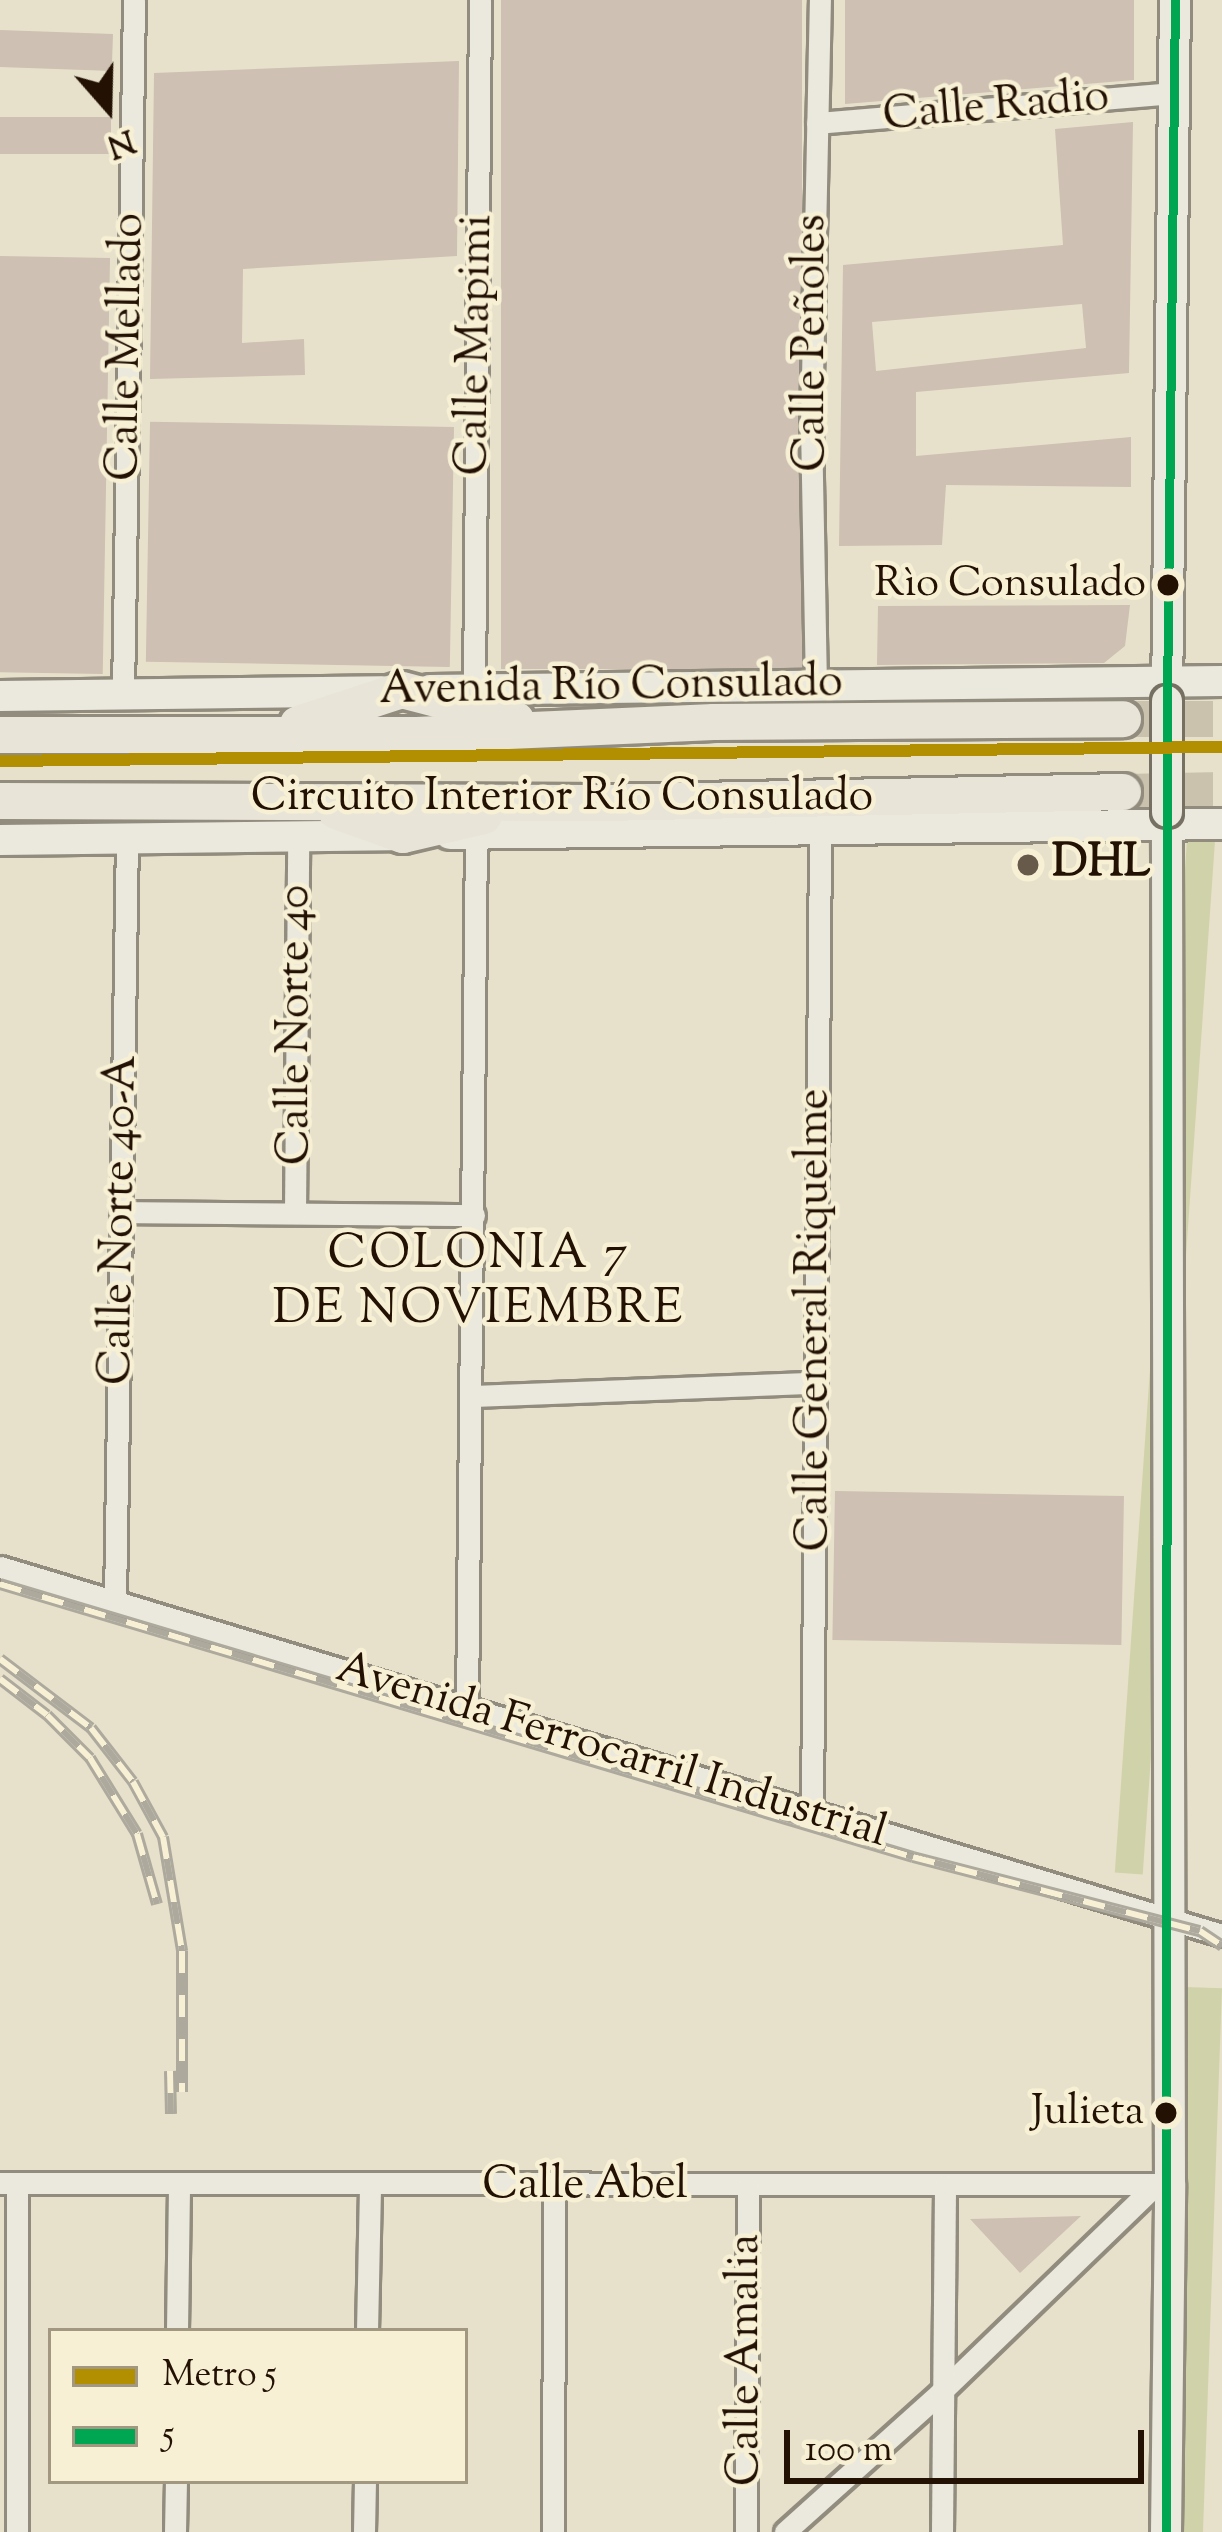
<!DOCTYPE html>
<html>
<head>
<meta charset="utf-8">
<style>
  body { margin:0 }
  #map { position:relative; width:1222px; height:2532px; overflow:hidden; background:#e7e1cb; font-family:"Sorts Mill Goudy",serif }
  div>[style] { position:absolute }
  .green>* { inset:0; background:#d0d2aa; transform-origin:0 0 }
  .building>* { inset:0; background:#cec0b2; transform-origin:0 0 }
  .highway-tunnel>* { height:36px; margin-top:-18px; transform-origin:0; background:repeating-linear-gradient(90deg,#cac2ad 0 36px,transparent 0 54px) }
  .roads { filter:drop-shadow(3px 0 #918c7e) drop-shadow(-3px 0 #918c7e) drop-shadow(0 3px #918c7e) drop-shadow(0 -3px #918c7e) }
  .street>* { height:21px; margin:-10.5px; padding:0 10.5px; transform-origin:10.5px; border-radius:10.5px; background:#ebe9dd }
  .secondary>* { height:30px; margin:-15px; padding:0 15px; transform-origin:15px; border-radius:15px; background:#ebe9dd }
  .highway>* { height:36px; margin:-18px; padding:0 18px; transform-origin:18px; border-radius:18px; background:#e8e4d7 }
  .rail>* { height:12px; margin-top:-6px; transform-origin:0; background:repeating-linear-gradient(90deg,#f7f0d5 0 22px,#ada99d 0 44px); box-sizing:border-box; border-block:3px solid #ada99d }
  .bridges { filter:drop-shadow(3px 0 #767063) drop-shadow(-3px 0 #767063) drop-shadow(0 3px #767063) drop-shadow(0 -3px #767063) }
  .secondary-bridge>* { height:30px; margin:-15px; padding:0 15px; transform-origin:15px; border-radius:15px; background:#ebe9dd }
  .bus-1>* { height:9px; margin:-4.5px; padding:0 4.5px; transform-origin:4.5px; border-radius:4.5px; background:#00a651 }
  .metro-1>* { height:12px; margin:-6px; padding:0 6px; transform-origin:6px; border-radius:6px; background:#b28e01 }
  .dots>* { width:33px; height:33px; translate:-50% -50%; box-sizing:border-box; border:6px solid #f7f0d5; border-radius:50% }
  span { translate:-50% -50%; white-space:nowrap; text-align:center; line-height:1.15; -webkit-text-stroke:9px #f7f0d5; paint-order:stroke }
  .bus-label { font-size:42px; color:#231204 }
  .right { translate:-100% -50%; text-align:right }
  .street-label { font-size:45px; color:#231204 }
  .poi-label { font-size:45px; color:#231204; font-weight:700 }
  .left { translate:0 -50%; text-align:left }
  .neighbourhood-label { font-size:48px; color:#231204; letter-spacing:3px }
  .legend { position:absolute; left:48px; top:2328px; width:420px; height:156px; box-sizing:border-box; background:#f7f0d5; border:3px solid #a29781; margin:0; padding:15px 21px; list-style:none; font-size:36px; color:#231204 }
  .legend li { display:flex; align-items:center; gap:24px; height:60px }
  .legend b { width:60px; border:3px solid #a29781 }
  .north { position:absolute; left:48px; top:48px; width:120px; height:120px; -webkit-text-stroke:9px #f7f0d5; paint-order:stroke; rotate:160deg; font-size:33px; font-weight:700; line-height:48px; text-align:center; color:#231204 }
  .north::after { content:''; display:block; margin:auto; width:42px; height:54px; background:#231204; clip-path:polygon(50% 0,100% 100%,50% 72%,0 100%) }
  .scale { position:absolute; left:784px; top:2430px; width:360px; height:54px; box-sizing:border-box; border:6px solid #231204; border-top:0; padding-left:15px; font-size:36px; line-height:42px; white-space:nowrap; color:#231204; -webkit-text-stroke:9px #f7f0d5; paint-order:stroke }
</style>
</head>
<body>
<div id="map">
  <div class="green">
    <i style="left:1187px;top:840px;width:28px;height:1035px;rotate:4deg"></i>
    <i style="left:1185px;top:1987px;width:37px;height:545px;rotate:2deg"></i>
  </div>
  <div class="building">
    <i style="left:501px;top:0;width:301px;height:669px"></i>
    <i style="clip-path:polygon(845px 0,1134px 0,1134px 80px,845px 104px)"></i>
    <i style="left:113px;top:34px;width:37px;height:113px;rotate:92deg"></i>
    <i style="clip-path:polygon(459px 61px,457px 256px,243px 269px,242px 343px,304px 339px,305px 375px,150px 379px,154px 73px)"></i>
    <i style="left:111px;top:117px;width:37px;height:111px;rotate:90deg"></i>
    <i style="clip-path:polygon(evenodd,1133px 122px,1129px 373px,916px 392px,916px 456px,1131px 437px,1131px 487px,946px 485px,942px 545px,839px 546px,843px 265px,1063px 245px,1055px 129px,1133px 122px,1082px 304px,1086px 348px,876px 371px,872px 322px,1082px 304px)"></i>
    <i style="left:110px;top:258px;width:416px;height:110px;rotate:91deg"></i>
    <i style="left:454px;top:427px;width:240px;height:304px;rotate:91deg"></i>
    <i style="clip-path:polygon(1130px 605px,1125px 646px,1104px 663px,877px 665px,878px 606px)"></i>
    <i style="left:835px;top:1491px;width:289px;height:149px;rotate:1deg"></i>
    <i style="clip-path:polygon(1081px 2216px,1020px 2273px,970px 2219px)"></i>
  </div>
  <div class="highway-tunnel">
    <i style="left:1123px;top:719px;width:99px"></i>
    <i style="left:1123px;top:792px;width:99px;rotate:-1.2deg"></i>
  </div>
  <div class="roads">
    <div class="street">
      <i style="left:817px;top:123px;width:359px;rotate:-4.8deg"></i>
      <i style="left:816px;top:686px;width:260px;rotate:-91.1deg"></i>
      <i style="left:811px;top:426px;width:426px;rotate:-88.8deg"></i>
      <i style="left:474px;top:689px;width:689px;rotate:-89.5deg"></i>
      <i style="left:123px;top:694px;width:694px;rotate:-89.09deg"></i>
      <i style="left:121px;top:1212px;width:353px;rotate:0.5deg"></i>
      <i style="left:295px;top:1213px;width:377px;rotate:-89.5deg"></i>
      <i style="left:471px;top:1396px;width:345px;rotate:-2.2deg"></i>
      <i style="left:0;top:1567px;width:1276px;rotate:16.76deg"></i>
      <i style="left:115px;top:1601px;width:763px;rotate:-89.1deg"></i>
      <i style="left:467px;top:1707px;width:873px;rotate:-89.41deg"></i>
      <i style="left:812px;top:1812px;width:983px;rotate:-89.53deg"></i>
      <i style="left:0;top:2183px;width:1170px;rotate:0.05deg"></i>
      <i style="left:17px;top:2183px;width:349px;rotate:90deg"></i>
      <i style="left:177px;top:2331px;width:148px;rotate:-89.2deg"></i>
      <i style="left:367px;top:2331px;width:147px;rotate:-88.8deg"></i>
      <i style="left:175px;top:2532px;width:51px;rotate:-88.9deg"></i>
      <i style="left:364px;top:2532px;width:51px;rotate:-88.9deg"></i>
      <i style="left:553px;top:2532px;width:345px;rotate:-89.8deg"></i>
      <i style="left:746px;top:2532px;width:344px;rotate:-89.7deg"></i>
      <i style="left:785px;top:2532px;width:210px;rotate:-41.9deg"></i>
      <i style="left:941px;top:2392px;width:298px;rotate:-44deg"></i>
      <i style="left:942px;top:2532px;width:346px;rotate:-89.5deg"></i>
    </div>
    <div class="secondary">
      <i style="left:430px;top:690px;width:792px;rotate:-0.65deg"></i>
      <i style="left:0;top:696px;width:382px;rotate:-0.7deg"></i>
      <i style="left:1167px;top:701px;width:701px;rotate:-89.35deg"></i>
      <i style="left:450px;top:834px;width:772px;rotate:-0.74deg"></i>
      <i style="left:0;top:840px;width:390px;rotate:-0.7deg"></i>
      <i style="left:1166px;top:2532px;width:348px;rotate:-89.3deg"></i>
      <i style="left:1170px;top:2184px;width:1372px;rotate:-90.13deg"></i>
    </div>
    <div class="highway">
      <i style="left:298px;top:724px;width:109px;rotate:-18.1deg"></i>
      <i style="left:402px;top:690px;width:118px;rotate:14.7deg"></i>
      <i style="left:0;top:735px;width:417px"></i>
      <i style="left:417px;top:735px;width:297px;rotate:-2.5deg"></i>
      <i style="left:714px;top:722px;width:409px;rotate:-0.4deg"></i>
      <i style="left:0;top:801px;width:604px;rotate:0.19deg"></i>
      <i style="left:604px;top:803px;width:519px;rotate:-1.21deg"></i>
      <i style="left:336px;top:811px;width:71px;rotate:19.7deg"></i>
      <i style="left:403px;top:835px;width:83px;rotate:-13.2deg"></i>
    </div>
  </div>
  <div class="rail">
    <i style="left:0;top:1584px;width:953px;rotate:16.65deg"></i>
    <i style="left:913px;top:1857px;width:296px;rotate:14.5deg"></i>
    <i style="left:1200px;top:1931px;width:27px;rotate:34deg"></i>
    <i style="left:0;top:1659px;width:114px;rotate:37.2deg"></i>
    <i style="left:91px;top:1728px;width:68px;rotate:52.1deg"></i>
    <i style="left:133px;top:1782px;width:63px;rotate:61.4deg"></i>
    <i style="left:163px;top:1837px;width:116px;rotate:80.5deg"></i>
    <i style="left:182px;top:1951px;width:141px;rotate:90deg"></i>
    <i style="left:0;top:1679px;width:59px;rotate:37.5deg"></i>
    <i style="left:47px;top:1715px;width:61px;rotate:45deg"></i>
    <i style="left:90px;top:1758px;width:89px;rotate:58.3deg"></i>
    <i style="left:137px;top:1834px;width:73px;rotate:74.1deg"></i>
    <i style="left:170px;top:2071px;width:43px;rotate:88.7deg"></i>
  </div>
  <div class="bridges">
    <div class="secondary-bridge">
      <i style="left:1167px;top:812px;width:111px;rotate:-90deg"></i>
    </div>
  </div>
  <div class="bus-1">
    <i style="left:1166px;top:2532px;width:1831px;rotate:-89.97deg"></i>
    <i style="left:1167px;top:701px;width:701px;rotate:-89.35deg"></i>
  </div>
  <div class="metro-1">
    <i style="left:0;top:761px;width:1222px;rotate:-0.66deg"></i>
  </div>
  <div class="dots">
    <i style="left:1168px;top:585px;background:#231204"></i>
    <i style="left:1028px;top:865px;background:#685a4a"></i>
    <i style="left:1166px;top:2113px;background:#231204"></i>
  </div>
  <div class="bus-label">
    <span class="right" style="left:1146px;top:585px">Rìo Consulado</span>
    <span class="right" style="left:1144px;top:2113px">Julieta</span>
  </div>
  <div class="street-label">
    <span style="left:996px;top:108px;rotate:-5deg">Calle Radio</span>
    <span style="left:813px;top:343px;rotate:-90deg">Calle Peñoles</span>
    <span style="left:477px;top:345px;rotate:-89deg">Calle Mapimi</span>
    <span style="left:128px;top:347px;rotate:-89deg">Calle Mellado</span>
    <span style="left:611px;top:688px;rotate:-1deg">Avenida Río Consulado</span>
    <span style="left:562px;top:799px">Circuito Interior Río Consulado</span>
    <span style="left:297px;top:1025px;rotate:-90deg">Calle Norte 40</span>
    <span style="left:121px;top:1220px;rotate:-89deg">Calle Norte 40-A</span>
    <span style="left:816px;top:1320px;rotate:-90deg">Calle General Riquelme</span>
    <span style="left:611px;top:1752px;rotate:17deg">Avenida Ferrocarril Industrial</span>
    <span style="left:585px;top:2187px">Calle Abel</span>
    <span style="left:747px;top:2360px;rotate:-90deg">Calle Amalia</span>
  </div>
  <div class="poi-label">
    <span class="left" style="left:1052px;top:865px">DHL</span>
  </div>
  <div class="neighbourhood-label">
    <span style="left:479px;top:1283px">COLONIA 7<br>DE NOVIEMBRE</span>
  </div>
  <ul class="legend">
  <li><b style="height:15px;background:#b28e01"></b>Metro 5</li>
  <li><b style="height:15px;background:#00a651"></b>5</li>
  </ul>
  <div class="north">N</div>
  <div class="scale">100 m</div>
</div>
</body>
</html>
